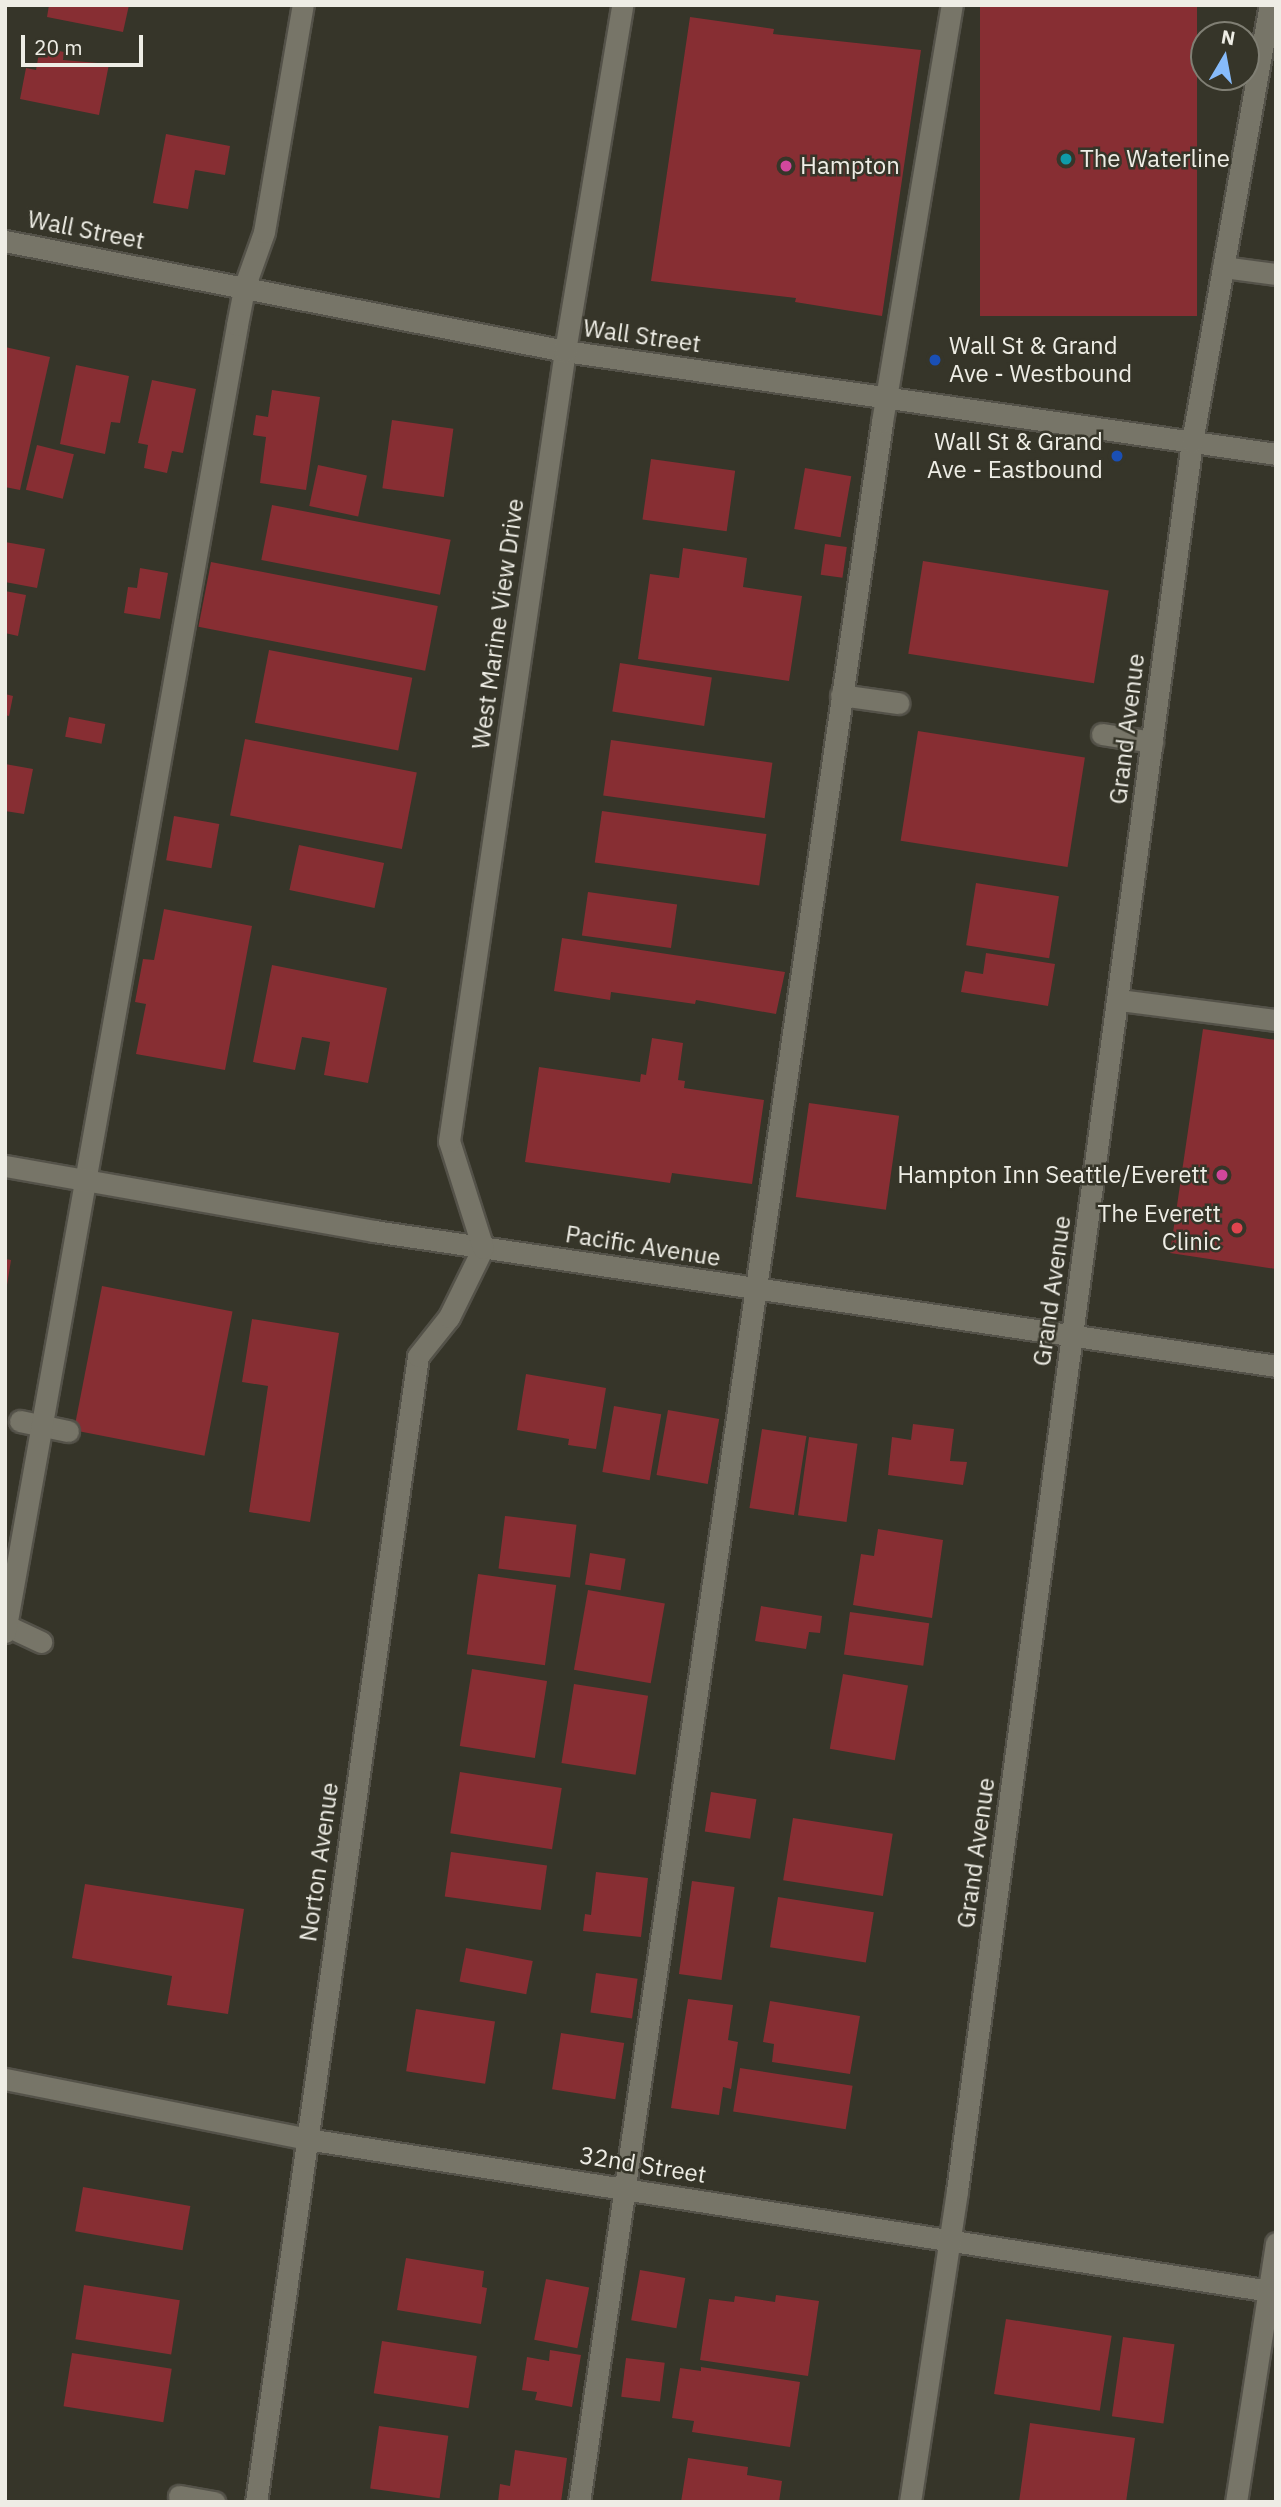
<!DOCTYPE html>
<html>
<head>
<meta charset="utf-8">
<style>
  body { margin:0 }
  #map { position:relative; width:1281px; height:2507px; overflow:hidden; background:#363529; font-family:"IBM Plex Sans",sans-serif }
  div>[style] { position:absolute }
  .building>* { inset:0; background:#872e33; transform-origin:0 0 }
  .roads { filter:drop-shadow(2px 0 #545249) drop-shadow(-2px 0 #545249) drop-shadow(0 2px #545249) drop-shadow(0 -2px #545249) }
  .lane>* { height:21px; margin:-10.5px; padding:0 10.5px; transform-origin:10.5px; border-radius:10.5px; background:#777568 }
  .street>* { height:21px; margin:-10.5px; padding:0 10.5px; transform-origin:10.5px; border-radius:10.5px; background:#777568 }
  .secondary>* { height:21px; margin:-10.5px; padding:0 10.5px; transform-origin:10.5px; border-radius:10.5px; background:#777568 }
  .dots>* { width:19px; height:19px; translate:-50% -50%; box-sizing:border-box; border:4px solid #363529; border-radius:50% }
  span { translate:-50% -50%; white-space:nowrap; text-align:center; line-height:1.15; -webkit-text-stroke:5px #363529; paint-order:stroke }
  .poi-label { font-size:24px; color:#eeede5 }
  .left { translate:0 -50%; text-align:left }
  .right { translate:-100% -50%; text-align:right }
  .street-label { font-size:24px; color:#eeede5 }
  .frame { position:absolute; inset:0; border:7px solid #eeede5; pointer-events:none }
  .north { position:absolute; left:1190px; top:21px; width:70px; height:70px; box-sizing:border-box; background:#363529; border:2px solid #807f74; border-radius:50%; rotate:10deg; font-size:19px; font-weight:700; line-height:28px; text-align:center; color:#eeede5 }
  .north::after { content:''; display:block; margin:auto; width:24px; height:32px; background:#86bbfb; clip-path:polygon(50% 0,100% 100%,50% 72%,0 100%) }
  .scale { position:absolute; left:21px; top:35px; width:122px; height:32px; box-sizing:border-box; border:4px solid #eeede5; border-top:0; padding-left:9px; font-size:21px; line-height:24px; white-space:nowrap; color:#eeede5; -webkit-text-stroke:5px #363529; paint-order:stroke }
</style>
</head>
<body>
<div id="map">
  <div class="building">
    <i style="clip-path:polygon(49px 5px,129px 5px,123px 32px,47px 17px)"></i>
    <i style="left:980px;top:5px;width:217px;height:311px"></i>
    <i style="clip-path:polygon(690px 17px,774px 29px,773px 34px,921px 50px,882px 316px,795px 302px,796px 298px,651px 281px)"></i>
    <i style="clip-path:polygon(40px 47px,64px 52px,63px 60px,109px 64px,99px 115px,20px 99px,26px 68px,36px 70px)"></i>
    <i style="clip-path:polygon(166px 134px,230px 146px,225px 175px,195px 170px,188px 209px,153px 203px)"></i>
    <i style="clip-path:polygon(5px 347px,50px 357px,20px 490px,5px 487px)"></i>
    <i style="clip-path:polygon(76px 365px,129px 376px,120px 423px,111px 422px,105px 454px,60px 444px)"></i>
    <i style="clip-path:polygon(152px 380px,196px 389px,183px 453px,172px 451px,167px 473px,144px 468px,148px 445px,138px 443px)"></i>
    <i style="clip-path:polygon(272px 390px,320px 397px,306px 490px,260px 483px,266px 437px,253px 435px,256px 415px,268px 417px)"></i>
    <i style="left:392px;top:420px;width:62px;height:69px;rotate:8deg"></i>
    <i style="left:37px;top:445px;width:38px;height:46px;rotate:14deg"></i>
    <i style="left:651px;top:459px;width:85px;height:61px;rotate:8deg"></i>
    <i style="left:318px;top:465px;width:50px;height:42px;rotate:12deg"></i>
    <i style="left:805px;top:468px;width:47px;height:62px;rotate:10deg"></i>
    <i style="left:272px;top:505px;width:182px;height:56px;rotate:11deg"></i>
    <i style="clip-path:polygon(5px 542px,45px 549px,37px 588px,5px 582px)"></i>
    <i style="left:825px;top:544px;width:22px;height:31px;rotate:8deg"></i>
    <i style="clip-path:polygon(683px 548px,747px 558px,743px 587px,802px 596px,789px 681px,638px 659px,650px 574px,679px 578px)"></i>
    <i style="left:923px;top:561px;width:188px;height:94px;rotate:9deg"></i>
    <i style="left:211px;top:562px;width:231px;height:66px;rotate:11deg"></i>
    <i style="clip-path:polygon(140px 568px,168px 573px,160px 619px,124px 613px,128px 587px,137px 588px)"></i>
    <i style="clip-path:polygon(5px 591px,26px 595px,18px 636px,5px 633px)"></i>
    <i style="left:269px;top:650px;width:146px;height:74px;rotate:11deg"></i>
    <i style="left:620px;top:663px;width:93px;height:49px;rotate:9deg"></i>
    <i style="clip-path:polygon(5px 694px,13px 696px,9px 716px,5px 715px)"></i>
    <i style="left:69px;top:717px;width:37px;height:20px;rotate:11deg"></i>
    <i style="left:918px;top:731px;width:169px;height:111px;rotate:9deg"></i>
    <i style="left:245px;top:739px;width:175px;height:78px;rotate:11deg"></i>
    <i style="left:611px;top:740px;width:163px;height:56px;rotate:8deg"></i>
    <i style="clip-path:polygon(5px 764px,33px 769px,24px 814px,5px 811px)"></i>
    <i style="left:602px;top:811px;width:166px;height:52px;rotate:8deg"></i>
    <i style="left:174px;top:816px;width:46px;height:45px;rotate:10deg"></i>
    <i style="left:299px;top:845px;width:87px;height:46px;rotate:12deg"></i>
    <i style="left:976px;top:883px;width:84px;height:63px;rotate:9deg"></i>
    <i style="left:588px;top:892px;width:90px;height:44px;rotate:8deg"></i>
    <i style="clip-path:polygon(164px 909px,252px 926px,225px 1070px,136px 1054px,146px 1004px,135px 1002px,143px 959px,154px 960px)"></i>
    <i style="clip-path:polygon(562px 938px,785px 972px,776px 1014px,696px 1000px,695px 1004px,611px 992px,610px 1000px,554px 991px)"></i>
    <i style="clip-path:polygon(986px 953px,1055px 964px,1048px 1006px,961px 992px,965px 971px,983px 974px)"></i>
    <i style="clip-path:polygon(272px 965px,387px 988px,368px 1083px,324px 1075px,330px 1042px,302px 1037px,295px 1070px,253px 1062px)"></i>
    <i style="clip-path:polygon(1203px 1029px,1276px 1040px,1276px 1269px,1170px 1253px)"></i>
    <i style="clip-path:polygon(652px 1038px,683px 1043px,678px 1080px,685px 1081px,684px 1088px,764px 1100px,752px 1184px,672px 1173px,670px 1183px,525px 1162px,539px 1067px,640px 1082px,641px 1074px,646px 1075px)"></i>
    <i style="left:809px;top:1103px;width:91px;height:95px;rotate:8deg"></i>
    <i style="clip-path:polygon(5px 1259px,11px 1260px,7px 1285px,5px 1285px)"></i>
    <i style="left:102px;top:1286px;width:133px;height:147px;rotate:11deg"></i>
    <i style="clip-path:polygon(252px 1319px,339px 1333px,310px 1522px,249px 1512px,268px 1386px,242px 1382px)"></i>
    <i style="clip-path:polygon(526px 1374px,606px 1388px,596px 1449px,568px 1445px,569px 1439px,517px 1430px)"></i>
    <i style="left:614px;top:1406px;width:48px;height:67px;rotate:10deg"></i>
    <i style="left:668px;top:1410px;width:52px;height:66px;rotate:10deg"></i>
    <i style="clip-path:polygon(913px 1424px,954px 1429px,950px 1461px,967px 1462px,963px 1485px,888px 1475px,892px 1437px,911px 1440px)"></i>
    <i style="left:762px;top:1429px;width:45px;height:80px;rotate:9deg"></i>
    <i style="left:809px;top:1437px;width:49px;height:79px;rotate:8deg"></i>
    <i style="left:505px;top:1516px;width:72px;height:53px;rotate:7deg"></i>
    <i style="clip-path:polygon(878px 1529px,943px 1540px,932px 1618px,853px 1605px,861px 1554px,874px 1556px)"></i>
    <i style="left:590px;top:1553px;width:36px;height:32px;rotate:9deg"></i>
    <i style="left:478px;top:1574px;width:79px;height:81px;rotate:8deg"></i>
    <i style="left:588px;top:1590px;width:78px;height:81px;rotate:10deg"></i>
    <i style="clip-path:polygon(761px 1606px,822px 1616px,820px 1633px,809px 1632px,806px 1649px,755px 1641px)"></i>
    <i style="left:850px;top:1612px;width:80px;height:43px;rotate:8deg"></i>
    <i style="left:472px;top:1669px;width:76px;height:78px;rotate:9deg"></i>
    <i style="left:843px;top:1674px;width:66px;height:76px;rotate:10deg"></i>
    <i style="left:574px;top:1684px;width:75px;height:80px;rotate:9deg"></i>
    <i style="left:460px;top:1772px;width:103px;height:62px;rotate:9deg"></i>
    <i style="left:711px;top:1792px;width:46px;height:40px;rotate:9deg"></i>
    <i style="left:793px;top:1818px;width:101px;height:63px;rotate:9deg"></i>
    <i style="left:451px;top:1852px;width:97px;height:45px;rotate:8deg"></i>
    <i style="clip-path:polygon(596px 1872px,648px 1878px,641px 1937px,583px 1931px,585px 1914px,591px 1915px)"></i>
    <i style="left:692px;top:1881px;width:43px;height:94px;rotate:8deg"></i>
    <i style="clip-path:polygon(85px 1884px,244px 1909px,228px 2014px,167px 2005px,172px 1976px,72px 1958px)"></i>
    <i style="left:778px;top:1897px;width:97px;height:51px;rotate:9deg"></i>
    <i style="left:466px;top:1948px;width:68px;height:34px;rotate:11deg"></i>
    <i style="left:596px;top:1973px;width:42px;height:40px;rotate:8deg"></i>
    <i style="clip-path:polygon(688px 1999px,733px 2005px,728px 2040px,738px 2042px,731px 2089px,723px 2087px,719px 2115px,671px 2108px)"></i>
    <i style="clip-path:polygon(770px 2001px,860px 2016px,850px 2074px,772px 2062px,774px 2044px,763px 2042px)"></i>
    <i style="left:416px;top:2009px;width:80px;height:63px;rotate:9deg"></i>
    <i style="left:561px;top:2033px;width:64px;height:57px;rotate:9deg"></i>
    <i style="left:740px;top:2068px;width:114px;height:44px;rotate:9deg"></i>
    <i style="left:83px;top:2187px;width:109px;height:45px;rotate:10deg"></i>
    <i style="clip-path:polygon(406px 2258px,484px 2271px,482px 2287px,487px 2288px,481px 2324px,397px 2310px)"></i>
    <i style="left:640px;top:2270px;width:46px;height:51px;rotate:10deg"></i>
    <i style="left:546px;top:2279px;width:44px;height:62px;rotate:11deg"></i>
    <i style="left:84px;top:2285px;width:97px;height:55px;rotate:9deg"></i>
    <i style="clip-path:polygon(776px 2295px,819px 2301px,808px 2376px,700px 2360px,709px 2299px,734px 2302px,735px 2296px,775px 2302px)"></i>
    <i style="left:1006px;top:2319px;width:107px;height:76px;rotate:9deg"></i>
    <i style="left:1123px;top:2337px;width:52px;height:80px;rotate:8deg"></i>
    <i style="left:382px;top:2341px;width:96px;height:53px;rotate:9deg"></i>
    <i style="clip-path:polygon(550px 2350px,581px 2355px,572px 2407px,535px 2400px,537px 2392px,522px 2390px,527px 2357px,549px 2361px)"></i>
    <i style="left:72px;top:2353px;width:101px;height:54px;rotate:9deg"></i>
    <i style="left:626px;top:2358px;width:39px;height:39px;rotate:7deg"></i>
    <i style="clip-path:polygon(701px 2367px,800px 2382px,790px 2447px,692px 2432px,694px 2421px,672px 2418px,680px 2368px,701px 2371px)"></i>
    <i style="clip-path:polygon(1030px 2423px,1135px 2438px,1126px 2502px,1019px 2502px)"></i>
    <i style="left:379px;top:2426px;width:70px;height:63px;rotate:8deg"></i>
    <i style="clip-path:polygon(515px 2450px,567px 2458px,561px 2502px,498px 2502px,500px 2484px,510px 2486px)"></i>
    <i style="clip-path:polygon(688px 2458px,748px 2467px,747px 2475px,782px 2481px,779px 2502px,681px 2502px)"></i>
  </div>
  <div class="roads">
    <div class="lane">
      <i style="left:1223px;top:267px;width:53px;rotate:7.5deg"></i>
      <i style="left:841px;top:695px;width:58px;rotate:8deg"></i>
      <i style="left:1102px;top:734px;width:51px;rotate:9.1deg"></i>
      <i style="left:1119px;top:1000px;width:158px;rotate:7.3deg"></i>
      <i style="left:20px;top:1421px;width:49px;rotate:11.8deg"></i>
      <i style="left:5px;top:1625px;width:40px;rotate:25deg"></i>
      <i style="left:5px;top:1632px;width:1327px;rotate:-79.93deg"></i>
      <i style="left:237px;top:325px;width:38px;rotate:-79deg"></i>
      <i style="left:244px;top:288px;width:59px;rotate:-70.3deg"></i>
      <i style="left:264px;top:232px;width:230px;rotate:-80.3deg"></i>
      <i style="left:5px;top:2079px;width:308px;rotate:11.2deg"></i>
      <i style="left:307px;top:2139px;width:981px;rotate:8.97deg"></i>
      <i style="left:179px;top:2496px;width:36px;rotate:10deg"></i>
      <i style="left:579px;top:2502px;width:2102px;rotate:-81.71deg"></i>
      <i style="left:882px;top:422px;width:423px;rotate:-80.5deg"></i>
      <i style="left:1236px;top:2502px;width:262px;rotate:-81.2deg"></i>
    </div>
    <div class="street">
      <i style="left:256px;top:2502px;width:1157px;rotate:-81.95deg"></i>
      <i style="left:418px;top:1356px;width:50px;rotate:-51.5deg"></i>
      <i style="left:449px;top:1317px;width:77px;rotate:-63.8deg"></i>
    </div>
    <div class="secondary">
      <i style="left:5px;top:241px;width:571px;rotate:11.11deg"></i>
      <i style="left:565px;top:351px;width:718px;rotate:8.24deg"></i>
      <i style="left:5px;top:1166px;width:375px;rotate:10deg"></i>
      <i style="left:374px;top:1231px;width:912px;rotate:8.51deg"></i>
      <i style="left:483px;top:1248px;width:112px;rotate:-107.6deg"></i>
      <i style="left:449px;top:1141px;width:798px;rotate:-81.65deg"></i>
      <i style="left:565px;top:351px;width:351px;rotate:-80.6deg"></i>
      <i style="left:910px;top:2502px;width:315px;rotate:-81.4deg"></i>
      <i style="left:957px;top:2191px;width:1765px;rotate:-82.35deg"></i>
      <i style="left:1192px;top:442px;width:444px;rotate:-79.9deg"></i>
    </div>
  </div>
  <div class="dots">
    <i style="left:1066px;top:159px;background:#0f9aa8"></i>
    <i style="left:786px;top:166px;background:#d1479c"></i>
    <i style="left:935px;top:360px;background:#1a4fb4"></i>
    <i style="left:1117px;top:456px;background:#1a4fb4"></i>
    <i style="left:1222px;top:1175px;background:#d1479c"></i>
    <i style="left:1237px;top:1228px;background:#e0444e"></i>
  </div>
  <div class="poi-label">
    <span class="left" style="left:1080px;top:159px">The Waterline</span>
    <span class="left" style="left:800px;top:166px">Hampton</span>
    <span class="left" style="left:949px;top:360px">Wall St &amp; Grand<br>Ave - Westbound</span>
    <span class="right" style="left:1103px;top:456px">Wall St &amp; Grand<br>Ave - Eastbound</span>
    <span class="right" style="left:1208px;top:1175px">Hampton Inn Seattle/Everett</span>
    <span class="right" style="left:1221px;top:1228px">The Everett<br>Clinic</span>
  </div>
  <div class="street-label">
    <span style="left:86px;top:230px;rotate:11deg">Wall Street</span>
    <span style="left:642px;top:336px;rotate:8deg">Wall Street</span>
    <span style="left:498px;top:624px;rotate:-82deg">West Marine View Drive</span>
    <span style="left:1127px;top:729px;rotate:-83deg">Grand Avenue</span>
    <span style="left:643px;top:1246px;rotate:9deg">Pacific Avenue</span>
    <span style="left:1052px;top:1291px;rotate:-82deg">Grand Avenue</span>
    <span style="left:976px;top:1853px;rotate:-82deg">Grand Avenue</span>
    <span style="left:319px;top:1862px;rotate:-82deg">Norton Avenue</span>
    <span style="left:643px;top:2165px;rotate:9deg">32nd Street</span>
  </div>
  <div class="frame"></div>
  <div class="north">N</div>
  <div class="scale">20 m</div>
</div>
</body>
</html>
